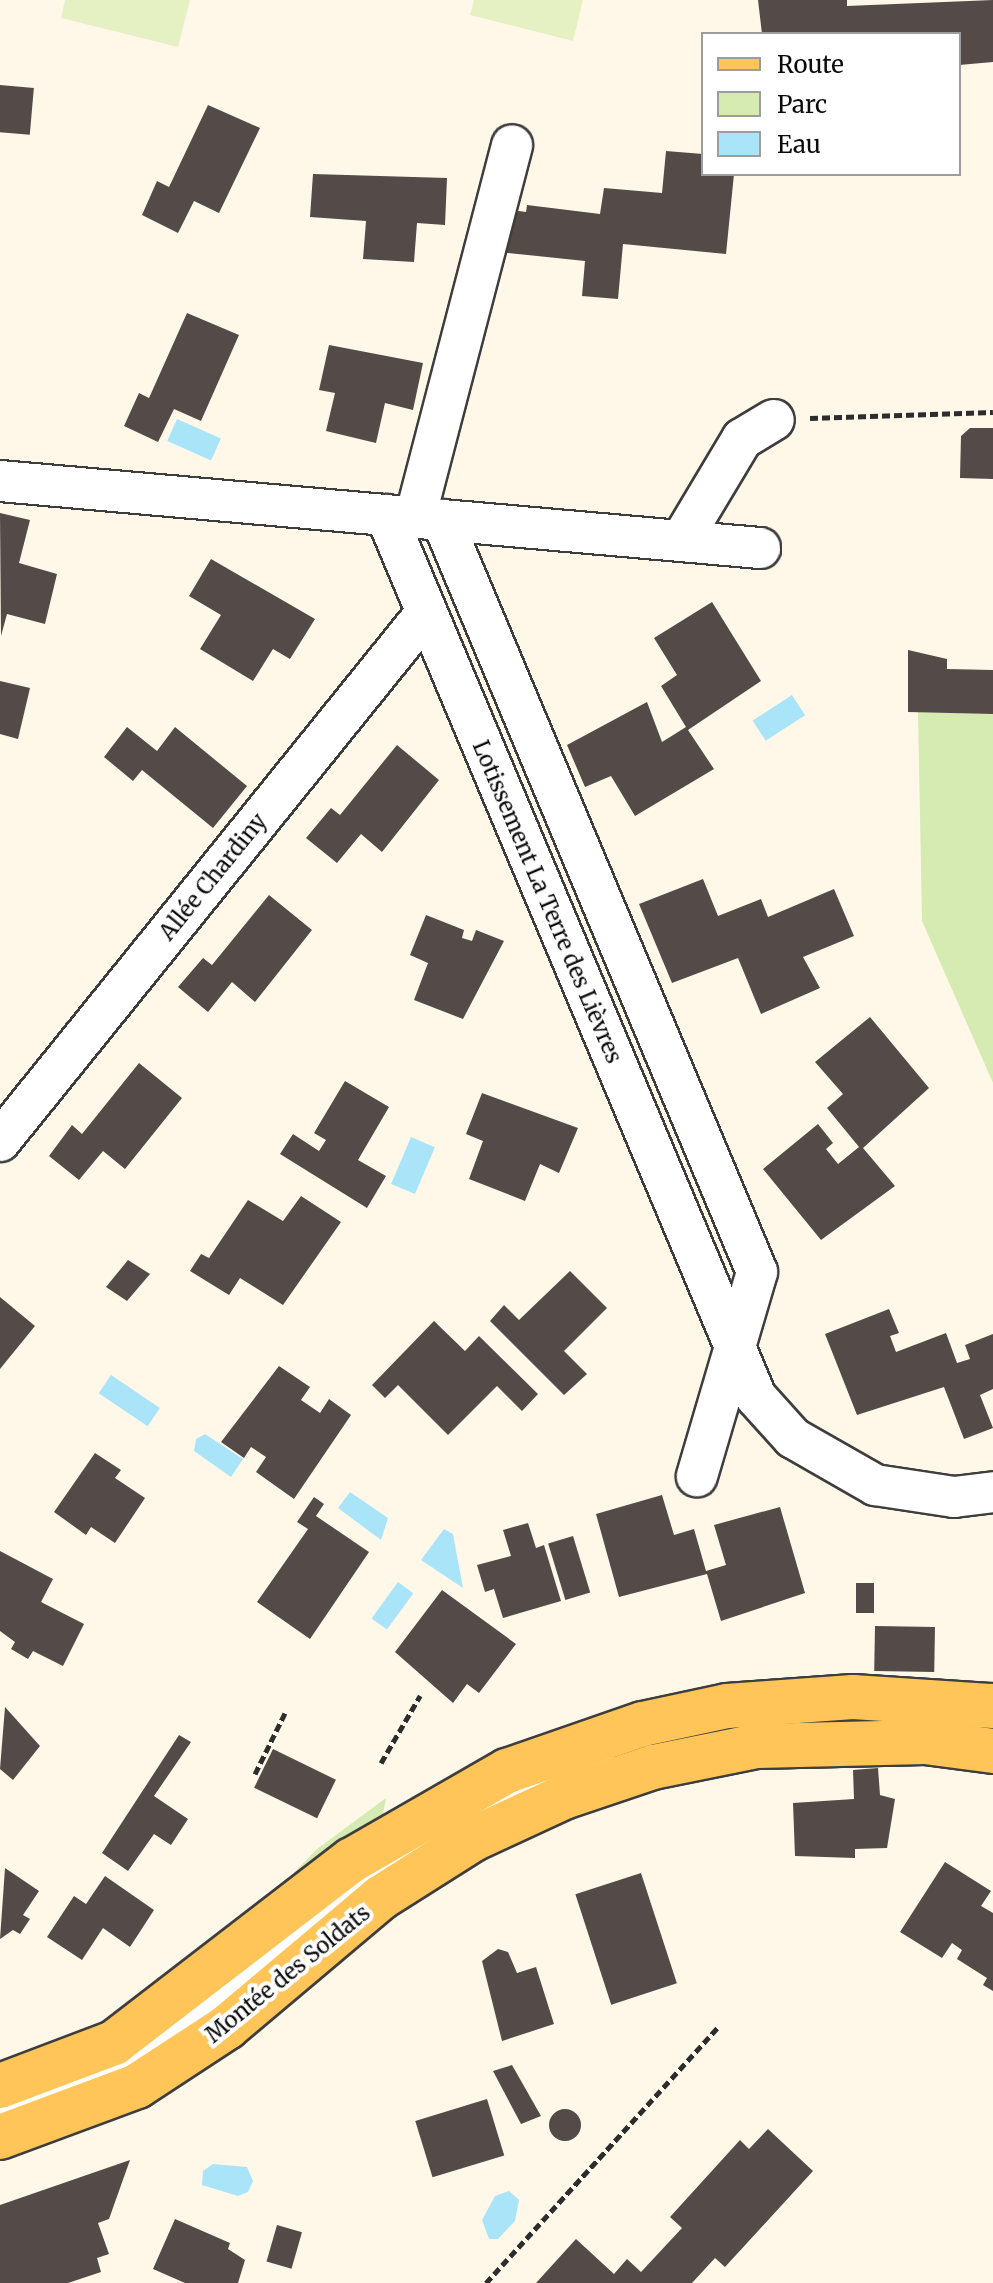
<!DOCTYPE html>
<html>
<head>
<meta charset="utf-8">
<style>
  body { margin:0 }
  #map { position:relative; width:993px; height:2283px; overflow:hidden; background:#fff8e9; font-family:Merriweather,serif }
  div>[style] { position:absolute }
  .green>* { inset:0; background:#d5ebb1 }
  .pitch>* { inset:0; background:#e6f1c3 }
  .water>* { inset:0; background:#aae4f9; transform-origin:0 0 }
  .building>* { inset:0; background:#544a47; transform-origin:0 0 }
  .round { border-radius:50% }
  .path>* { height:5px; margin-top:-2.5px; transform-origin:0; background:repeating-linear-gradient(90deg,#2d2d2d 0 8px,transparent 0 12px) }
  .roads { filter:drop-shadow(2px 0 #3e3e3e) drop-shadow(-2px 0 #3e3e3e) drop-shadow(0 2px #3e3e3e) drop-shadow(0 -2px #3e3e3e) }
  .minor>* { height:40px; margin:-20px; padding:0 20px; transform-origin:20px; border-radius:20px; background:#fff }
  .major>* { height:44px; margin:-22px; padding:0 22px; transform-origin:22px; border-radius:22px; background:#ffc559 }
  span { translate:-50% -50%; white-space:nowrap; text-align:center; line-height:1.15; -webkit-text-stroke:8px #fff; paint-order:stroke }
  .street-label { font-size:22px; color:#0b0b0b }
  .legend { position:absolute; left:701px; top:32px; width:260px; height:144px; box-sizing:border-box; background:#fff; border:2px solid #9d9d9d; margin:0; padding:10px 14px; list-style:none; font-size:24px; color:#0b0b0b }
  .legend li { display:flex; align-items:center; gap:16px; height:40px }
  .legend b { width:40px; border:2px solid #9d9d9d }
</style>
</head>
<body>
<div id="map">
  <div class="green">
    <i style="clip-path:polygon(918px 712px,993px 714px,993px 1083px,922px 921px)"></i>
    <i style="clip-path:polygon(386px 1798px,381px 1825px,291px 1889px,286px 1881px,317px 1849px)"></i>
  </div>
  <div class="pitch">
    <i style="clip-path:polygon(65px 0,190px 0,178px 47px,61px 18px)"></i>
    <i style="clip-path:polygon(474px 0,583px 0,573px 41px,470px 15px)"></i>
  </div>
  <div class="water">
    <i style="left:177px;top:419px;width:48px;height:24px;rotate:24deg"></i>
    <i style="left:792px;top:695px;width:24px;height:47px;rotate:57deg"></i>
    <i style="left:411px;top:1137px;width:26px;height:51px;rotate:23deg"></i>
    <i style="left:111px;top:1375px;width:59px;height:22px;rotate:34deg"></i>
    <i style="clip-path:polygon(205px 1434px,243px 1459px,231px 1477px,194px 1451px,196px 1439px)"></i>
    <i style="clip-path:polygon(350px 1492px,388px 1518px,381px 1540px,338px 1508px)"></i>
    <i style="clip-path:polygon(444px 1529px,453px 1534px,463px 1588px,421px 1560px)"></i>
    <i style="left:398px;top:1582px;width:19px;height:45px;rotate:36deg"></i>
    <i style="clip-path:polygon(213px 2164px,247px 2167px,253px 2181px,248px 2192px,238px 2196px,202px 2185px,203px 2171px)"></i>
    <i style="clip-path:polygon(509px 2191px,519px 2200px,515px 2221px,498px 2239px,489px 2239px,482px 2220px,495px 2196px)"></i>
  </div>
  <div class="building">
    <i style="clip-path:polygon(758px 0,847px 0,847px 6px,993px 0,993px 62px,959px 65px,959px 34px,762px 34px)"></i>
    <i style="left:0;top:85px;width:34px;height:47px;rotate:5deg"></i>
    <i style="clip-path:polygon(208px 105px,260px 128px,219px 213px,194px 201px,178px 233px,142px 215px,157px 181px,169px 187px)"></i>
    <i style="clip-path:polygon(666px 151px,703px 154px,703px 174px,734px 174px,726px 254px,623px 244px,618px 299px,582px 296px,585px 261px,499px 252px,504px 209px,526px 212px,527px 205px,600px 214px,604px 188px,662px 193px)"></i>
    <i style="clip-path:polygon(313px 174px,447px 178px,445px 225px,417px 223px,414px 262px,363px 259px,366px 221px,310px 217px)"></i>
    <i style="clip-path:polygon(187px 313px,239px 335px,201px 421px,174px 409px,158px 442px,124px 426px,139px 393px,149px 398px)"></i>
    <i style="clip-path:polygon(329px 345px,423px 363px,413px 410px,385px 403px,376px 443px,326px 431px,335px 393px,319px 390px)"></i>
    <i style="clip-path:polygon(970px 428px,993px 428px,993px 479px,960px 478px,961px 436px)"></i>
    <i style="clip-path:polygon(0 513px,30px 520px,19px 563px,57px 574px,45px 624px,7px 614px,1px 636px)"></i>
    <i style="clip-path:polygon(211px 559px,315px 619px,290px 659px,273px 649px,253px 681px,200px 649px,221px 615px,189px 596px)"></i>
    <i style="clip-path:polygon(712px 602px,761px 681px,688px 730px,714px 769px,635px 816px,611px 776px,585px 787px,567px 745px,647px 702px,662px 742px,686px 727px,661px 686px,677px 675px,654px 638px)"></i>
    <i style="clip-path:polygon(908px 650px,947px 659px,947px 669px,993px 670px,993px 714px,908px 712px)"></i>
    <i style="clip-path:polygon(0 681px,30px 688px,18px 739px,0 734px)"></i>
    <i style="clip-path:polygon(127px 727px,157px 751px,175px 727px,247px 786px,213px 828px,142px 770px,133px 781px,104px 757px)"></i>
    <i style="clip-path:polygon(397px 745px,439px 780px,382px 852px,361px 834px,337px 863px,306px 838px,331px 808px,340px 815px)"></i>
    <i style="clip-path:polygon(703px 879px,718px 916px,761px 899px,768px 917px,834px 889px,854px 936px,803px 957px,820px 988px,761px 1014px,738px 958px,672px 983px,639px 904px)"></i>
    <i style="clip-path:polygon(269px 895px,312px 930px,255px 1002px,232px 982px,208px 1012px,178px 987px,203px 958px,212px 965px)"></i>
    <i style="clip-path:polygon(426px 915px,464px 930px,462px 938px,472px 941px,476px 930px,504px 941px,463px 1019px,414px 1000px,428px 963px,410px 955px)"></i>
    <i style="clip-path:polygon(870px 1017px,929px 1088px,863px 1148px,895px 1186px,821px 1240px,763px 1169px,818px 1124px,833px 1143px,826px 1149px,838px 1164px,859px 1147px,827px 1108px,843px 1094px,815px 1062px)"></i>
    <i style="clip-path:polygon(139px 1063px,182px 1098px,125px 1169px,103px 1151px,79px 1180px,49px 1156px,72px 1125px,82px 1134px)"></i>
    <i style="clip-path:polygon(345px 1081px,389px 1107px,358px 1160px,386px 1176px,367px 1208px,280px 1154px,293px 1134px,319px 1151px,326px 1140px,314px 1133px)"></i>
    <i style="clip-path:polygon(482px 1093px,578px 1128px,559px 1173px,540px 1164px,525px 1201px,469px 1179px,483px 1141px,466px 1134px)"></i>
    <i style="clip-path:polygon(301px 1196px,341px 1222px,283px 1305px,240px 1278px,229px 1295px,190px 1271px,201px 1254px,209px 1258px,248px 1200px,283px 1221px)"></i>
    <i style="clip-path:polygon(128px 1260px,150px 1274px,127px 1301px,106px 1287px)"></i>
    <i style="clip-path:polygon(570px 1271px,607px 1308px,564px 1351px,587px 1374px,564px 1395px,490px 1321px,504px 1305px,519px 1320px)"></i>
    <i style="clip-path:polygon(0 1297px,35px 1326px,0 1369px)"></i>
    <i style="clip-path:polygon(889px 1309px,899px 1333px,890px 1336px,896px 1352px,946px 1333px,957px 1363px,970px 1359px,965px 1345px,993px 1334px,993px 1389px,980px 1395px,993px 1428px,964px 1439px,944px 1387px,857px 1415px,825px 1334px)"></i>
    <i style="clip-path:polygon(434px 1321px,465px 1351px,479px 1336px,538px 1394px,522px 1411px,497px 1386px,448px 1435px,398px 1385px,385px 1398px,372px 1385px)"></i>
    <i style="clip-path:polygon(279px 1366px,310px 1387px,301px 1400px,320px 1413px,329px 1399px,351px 1415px,294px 1499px,256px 1472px,266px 1457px,251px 1447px,244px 1458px,221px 1442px)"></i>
    <i style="clip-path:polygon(95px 1453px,121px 1470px,115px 1478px,145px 1498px,115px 1543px,91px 1527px,86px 1535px,54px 1512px)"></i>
    <i style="clip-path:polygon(662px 1495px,674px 1535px,694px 1529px,706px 1571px,726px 1565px,714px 1525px,780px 1507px,805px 1593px,721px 1621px,707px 1574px,619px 1597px,596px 1514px)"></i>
    <i style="clip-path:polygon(314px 1497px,324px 1504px,316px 1516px,369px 1552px,310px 1639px,257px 1602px,308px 1529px,297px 1522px)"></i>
    <i style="clip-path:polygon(528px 1523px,536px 1548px,544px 1545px,561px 1601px,503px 1618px,494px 1589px,485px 1592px,477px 1565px,511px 1556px,503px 1530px)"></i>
    <i style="left:573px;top:1536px;width:59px;height:26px;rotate:73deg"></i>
    <i style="clip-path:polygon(0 1551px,53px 1579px,41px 1602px,84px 1624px,63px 1666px,33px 1651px,28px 1659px,11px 1649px,15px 1642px,0 1631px)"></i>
    <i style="left:856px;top:1583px;width:18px;height:30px"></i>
    <i style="clip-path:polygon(442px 1590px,516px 1644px,479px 1693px,467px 1684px,453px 1703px,395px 1652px)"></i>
    <i style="left:935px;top:1627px;width:45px;height:60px;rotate:91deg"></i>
    <i style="clip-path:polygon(5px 1707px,40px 1746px,13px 1780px,0 1769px)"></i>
    <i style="clip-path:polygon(179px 1735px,191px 1742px,154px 1796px,188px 1819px,171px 1845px,154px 1834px,128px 1871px,102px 1853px)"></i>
    <i style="left:273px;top:1749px;width:70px;height:43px;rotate:26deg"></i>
    <i style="clip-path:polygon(878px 1768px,880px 1795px,895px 1799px,887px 1848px,855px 1849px,855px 1858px,795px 1856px,793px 1803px,854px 1799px,853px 1770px)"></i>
    <i style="clip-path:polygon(945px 1862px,991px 1891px,981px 1906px,993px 1913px,993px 1991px,983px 1985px,987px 1978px,957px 1959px,962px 1950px,952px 1943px,942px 1958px,900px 1932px)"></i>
    <i style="clip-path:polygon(5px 1868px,39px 1891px,23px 1915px,30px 1919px,20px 1934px,13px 1930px,0 1939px)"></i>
    <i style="left:641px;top:1873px;width:116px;height:69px;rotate:72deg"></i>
    <i style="clip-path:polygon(105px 1876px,154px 1910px,130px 1947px,103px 1928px,82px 1960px,47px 1937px,74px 1896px,86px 1904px)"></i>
    <i style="clip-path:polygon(498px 1949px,508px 1952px,517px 1973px,536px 1967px,554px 2024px,502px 2041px,482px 1961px)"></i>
    <i style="clip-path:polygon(512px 2065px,541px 2116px,521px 2124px,493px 2071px)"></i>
    <i style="left:487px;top:2099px;width:59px;height:75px;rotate:73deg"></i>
    <i class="round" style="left:549px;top:2109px;width:32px;height:32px"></i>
    <i style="clip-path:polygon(768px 2129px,813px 2171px,725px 2267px,715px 2258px,692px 2283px,536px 2283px,576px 2239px,614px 2274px,627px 2259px,641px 2272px,682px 2228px,670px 2217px,740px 2140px,749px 2149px)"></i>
    <i style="clip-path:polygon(130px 2160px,109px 2219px,98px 2223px,109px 2254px,97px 2258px,101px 2272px,68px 2283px,0 2283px,0 2205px)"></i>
    <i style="clip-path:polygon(175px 2219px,230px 2243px,228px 2249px,245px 2260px,238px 2283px,185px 2283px,153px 2269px)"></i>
    <i style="left:277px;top:2225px;width:26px;height:38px;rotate:16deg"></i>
  </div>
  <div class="path">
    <i style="left:810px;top:418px;width:183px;rotate:-1.9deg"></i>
    <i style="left:381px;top:1763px;width:78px;rotate:-59.8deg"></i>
    <i style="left:255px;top:1774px;width:68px;rotate:-63.8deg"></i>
    <i style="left:486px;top:2283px;width:347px;rotate:-47.8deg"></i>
  </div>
  <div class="roads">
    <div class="minor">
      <i style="left:0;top:481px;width:763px;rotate:5.04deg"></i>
      <i style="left:386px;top:515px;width:956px;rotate:67.24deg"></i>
      <i style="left:756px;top:1397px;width:55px;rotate:47.9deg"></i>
      <i style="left:793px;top:1438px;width:95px;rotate:29.8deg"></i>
      <i style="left:875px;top:1485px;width:80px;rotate:8.6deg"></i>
      <i style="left:954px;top:1497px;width:39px;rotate:-7deg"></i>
      <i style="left:415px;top:518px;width:385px;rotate:-75.4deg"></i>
      <i style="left:442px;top:520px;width:815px;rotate:67.27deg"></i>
      <i style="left:757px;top:1272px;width:213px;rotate:106.4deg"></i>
      <i style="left:681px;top:541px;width:119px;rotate:-59.1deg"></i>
      <i style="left:742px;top:439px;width:37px;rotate:-31deg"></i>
      <i style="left:0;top:1141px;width:678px;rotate:-51.1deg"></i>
      <i style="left:0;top:2112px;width:134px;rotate:-20.5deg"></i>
      <i style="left:126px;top:2065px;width:103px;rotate:-34.8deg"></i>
      <i style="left:211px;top:2006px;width:141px;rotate:-41.3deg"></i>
      <i style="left:317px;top:1913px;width:115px;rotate:-33.3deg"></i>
      <i style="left:413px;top:1850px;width:101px;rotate:-29.6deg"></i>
      <i style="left:501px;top:1800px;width:101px;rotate:-22.8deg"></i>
    </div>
    <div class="major">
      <i style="left:0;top:2086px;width:122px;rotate:-20.7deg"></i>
      <i style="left:114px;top:2043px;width:300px;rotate:-37.6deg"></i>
      <i style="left:352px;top:1860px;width:179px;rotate:-29.9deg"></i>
      <i style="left:507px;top:1771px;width:144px;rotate:-19.1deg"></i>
      <i style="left:643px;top:1724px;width:86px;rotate:-12.1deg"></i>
      <i style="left:727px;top:1706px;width:126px;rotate:-4.1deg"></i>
      <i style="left:853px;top:1697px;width:140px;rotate:3.7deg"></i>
      <i style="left:0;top:2137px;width:146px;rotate:-20.4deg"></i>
      <i style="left:137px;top:2086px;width:108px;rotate:-33.2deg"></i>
      <i style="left:227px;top:2027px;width:200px;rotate:-40.1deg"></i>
      <i style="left:380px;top:1898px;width:110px;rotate:-32.4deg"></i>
      <i style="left:473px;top:1839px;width:100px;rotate:-24.8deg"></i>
      <i style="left:564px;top:1797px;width:94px;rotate:-18.6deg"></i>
      <i style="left:653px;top:1767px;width:106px;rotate:-11.4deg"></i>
      <i style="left:757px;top:1746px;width:168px;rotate:-1.4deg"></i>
      <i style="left:925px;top:1742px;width:69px;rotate:7.5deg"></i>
    </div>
  </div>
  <div class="street-label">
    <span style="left:213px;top:877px;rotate:-51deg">Allée Chardiny</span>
    <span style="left:547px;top:902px;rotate:67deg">Lotissement La Terre des Lièvres</span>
    <span style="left:288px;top:1974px;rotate:-39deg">Montée des Soldats</span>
  </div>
  <ul class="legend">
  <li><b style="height:10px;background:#ffc559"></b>Route</li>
  <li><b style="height:22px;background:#d5ebb1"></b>Parc</li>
  <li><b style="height:22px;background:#aae4f9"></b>Eau</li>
  </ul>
</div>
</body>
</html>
